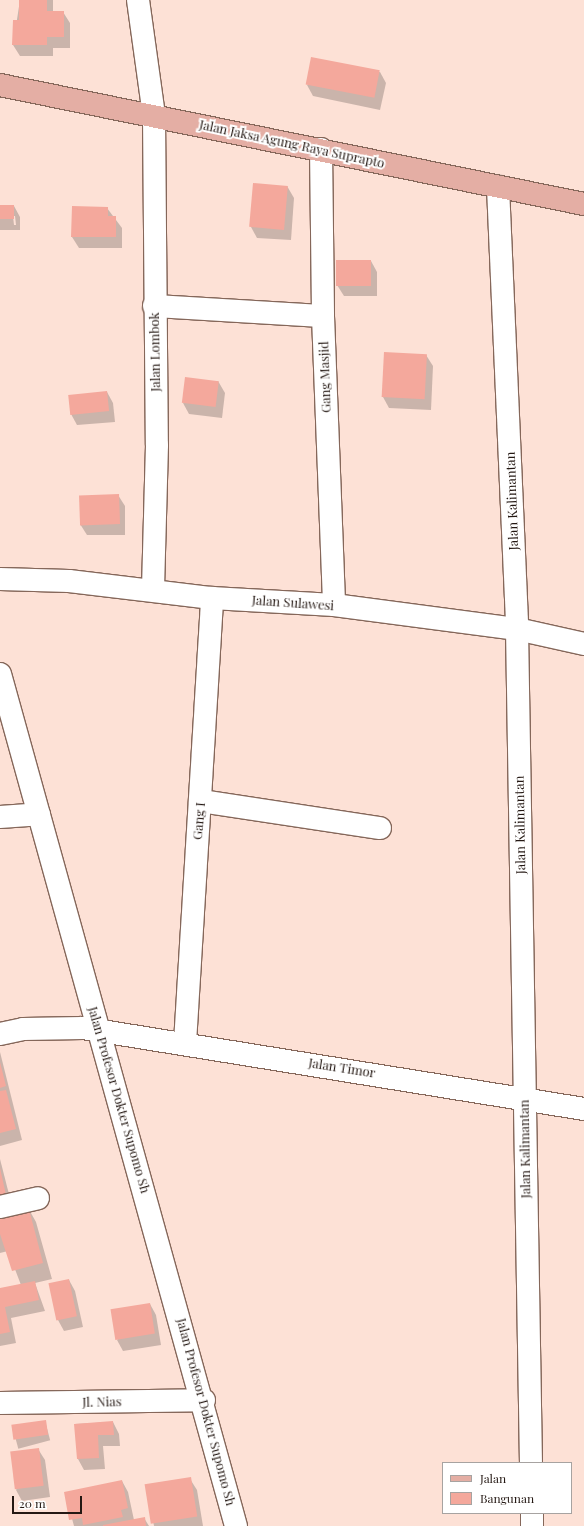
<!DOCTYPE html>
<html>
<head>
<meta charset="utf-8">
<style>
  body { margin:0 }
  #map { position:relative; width:584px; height:1526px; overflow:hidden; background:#fde1d6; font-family:"Playfair Display",serif }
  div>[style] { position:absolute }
  .shadow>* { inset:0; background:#0003; transform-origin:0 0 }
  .building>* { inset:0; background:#f4a89c; transform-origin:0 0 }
  .roads { filter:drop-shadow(1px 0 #85675a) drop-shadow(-1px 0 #85675a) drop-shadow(0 1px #85675a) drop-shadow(0 -1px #85675a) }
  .minor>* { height:22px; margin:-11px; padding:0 11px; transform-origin:11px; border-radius:11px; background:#fff }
  .major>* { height:22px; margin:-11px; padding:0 11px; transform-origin:11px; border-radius:11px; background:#e4aea4 }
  span { translate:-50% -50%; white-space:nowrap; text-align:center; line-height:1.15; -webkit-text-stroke:4px #fff; paint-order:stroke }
  .street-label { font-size:13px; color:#241813 }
  .legend { position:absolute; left:442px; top:1462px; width:130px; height:52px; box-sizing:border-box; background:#fff; border:1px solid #a7a3a1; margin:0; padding:5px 7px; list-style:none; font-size:12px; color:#241813 }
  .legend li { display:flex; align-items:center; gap:8px; height:20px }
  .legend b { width:20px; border:1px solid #a7a3a1 }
  .scale { position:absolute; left:12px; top:1496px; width:70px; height:18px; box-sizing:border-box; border:2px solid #241813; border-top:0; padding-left:5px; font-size:12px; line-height:14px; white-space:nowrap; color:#241813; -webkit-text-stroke:3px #fff; paint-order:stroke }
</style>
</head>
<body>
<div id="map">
  <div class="shadow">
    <i style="clip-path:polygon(20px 0,53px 0,53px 12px,63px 12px,70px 23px,70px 48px,53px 48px,53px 56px,20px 56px,13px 45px)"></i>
    <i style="clip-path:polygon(380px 72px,386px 83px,380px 110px,313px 96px,307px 85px)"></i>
    <i style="clip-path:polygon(287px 186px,294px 198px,291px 240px,257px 238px,251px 227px)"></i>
    <i style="clip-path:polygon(evenodd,0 206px,14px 206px,20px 217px,20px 230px,0 230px,0 206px,13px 216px,15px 216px,16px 225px,14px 225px,13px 216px)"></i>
    <i style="clip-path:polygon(107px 208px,122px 228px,122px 248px,79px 248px,72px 237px)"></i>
    <i style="clip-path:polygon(371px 261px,377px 272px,377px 296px,344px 296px,337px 285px)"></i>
    <i style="clip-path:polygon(426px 355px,433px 366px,431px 410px,389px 408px,383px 397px)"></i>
    <i style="clip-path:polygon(218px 381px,225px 393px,222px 418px,189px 414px,183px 403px)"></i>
    <i style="clip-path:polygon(107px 392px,113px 403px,115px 422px,77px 425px,71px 414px,69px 396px)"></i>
    <i style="clip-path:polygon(118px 495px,125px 506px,125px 535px,87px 535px,80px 524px)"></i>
    <i style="clip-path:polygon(0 1052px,22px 1140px,0 1146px)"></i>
    <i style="clip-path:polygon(0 1159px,12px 1206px,0 1208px)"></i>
    <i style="clip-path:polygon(27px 1206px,36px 1222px,52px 1279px,35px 1283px,45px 1311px,11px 1318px,16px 1343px,0 1346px,0 1289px,21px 1285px,8px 1251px,0 1253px,0 1213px)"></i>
    <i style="clip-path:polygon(69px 1280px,75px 1291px,83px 1327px,64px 1331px,58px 1320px,50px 1284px)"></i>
    <i style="clip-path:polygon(150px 1304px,156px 1315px,161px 1345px,123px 1351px,117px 1340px)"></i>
    <i style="left:45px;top:1421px;width:20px;height:33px;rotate:75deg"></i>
    <i style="clip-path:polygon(113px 1422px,119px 1434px,120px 1446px,103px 1446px,105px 1469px,84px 1470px,78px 1459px,75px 1424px)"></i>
    <i style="clip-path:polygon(38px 1449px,45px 1460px,50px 1497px,22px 1501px,16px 1490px)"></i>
    <i style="clip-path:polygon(190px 1479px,197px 1490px,203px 1526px,154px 1526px,146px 1486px)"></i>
    <i style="clip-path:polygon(122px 1481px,128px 1492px,134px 1520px,144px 1518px,149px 1526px,74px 1526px,65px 1493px)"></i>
  </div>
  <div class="building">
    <i style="clip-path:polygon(19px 0,47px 0,47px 11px,64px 11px,64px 37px,47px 37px,47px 45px,12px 45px,13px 20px,19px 20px)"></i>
    <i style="left:311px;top:57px;width:70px;height:28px;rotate:11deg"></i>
    <i style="left:253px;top:183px;width:35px;height:44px;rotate:5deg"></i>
    <i style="left:0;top:205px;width:14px;height:14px"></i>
    <i style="clip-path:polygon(72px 206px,108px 207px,108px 216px,116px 216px,116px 237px,71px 237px)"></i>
    <i style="left:336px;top:260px;width:35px;height:26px"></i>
    <i style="left:384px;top:352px;width:43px;height:45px;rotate:3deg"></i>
    <i style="left:185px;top:377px;width:34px;height:26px;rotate:7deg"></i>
    <i style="left:107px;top:391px;width:20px;height:39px;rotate:84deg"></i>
    <i style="left:119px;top:494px;width:30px;height:40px;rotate:88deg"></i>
    <i style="clip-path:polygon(0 1062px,6px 1086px,0 1088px)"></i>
    <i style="clip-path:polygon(6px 1090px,16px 1129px,0 1133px,0 1091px)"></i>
    <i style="clip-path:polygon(0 1168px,6px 1195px,0 1196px)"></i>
    <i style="clip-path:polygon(28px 1205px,43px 1263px,12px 1271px,0 1234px,0 1212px)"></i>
    <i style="left:69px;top:1279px;width:38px;height:21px;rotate:78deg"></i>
    <i style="clip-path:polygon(35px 1281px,39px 1300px,5px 1307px,10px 1332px,0 1334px,0 1288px)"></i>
    <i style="left:150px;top:1303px;width:31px;height:40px;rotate:81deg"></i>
    <i style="left:46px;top:1420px;width:15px;height:35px;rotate:82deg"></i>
    <i style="clip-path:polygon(113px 1421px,114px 1435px,98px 1435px,99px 1458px,77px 1459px,74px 1424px)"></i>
    <i style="left:39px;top:1448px;width:38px;height:29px;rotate:83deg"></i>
    <i style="left:191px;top:1477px;width:40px;height:47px;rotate:81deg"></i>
    <i style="clip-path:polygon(122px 1480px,128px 1508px,121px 1510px,123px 1517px,83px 1525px,82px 1518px,69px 1520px,64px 1492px)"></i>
    <i style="clip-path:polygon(145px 1517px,146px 1526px,103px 1526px,103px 1525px)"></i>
  </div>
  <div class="roads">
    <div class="minor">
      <i style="left:138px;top:0;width:117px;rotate:82.1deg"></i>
      <i style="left:154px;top:116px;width:329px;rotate:89.5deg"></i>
      <i style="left:157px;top:445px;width:144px;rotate:91.6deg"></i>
      <i style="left:321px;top:149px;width:167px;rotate:89.3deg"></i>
      <i style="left:323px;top:316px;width:289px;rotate:87.8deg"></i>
      <i style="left:498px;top:187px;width:442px;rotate:87.5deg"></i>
      <i style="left:517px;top:629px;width:834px;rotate:89.04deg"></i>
      <i style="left:154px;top:306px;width:169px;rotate:3.4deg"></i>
      <i style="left:0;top:579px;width:69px;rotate:1.7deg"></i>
      <i style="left:69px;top:581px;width:144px;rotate:6.8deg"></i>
      <i style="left:212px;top:598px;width:122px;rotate:3.3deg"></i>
      <i style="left:334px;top:605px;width:185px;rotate:7.5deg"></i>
      <i style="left:517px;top:629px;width:69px;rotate:12.6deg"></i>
      <i style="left:0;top:674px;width:884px;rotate:74.52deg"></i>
      <i style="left:201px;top:801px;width:181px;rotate:8.6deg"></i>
      <i style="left:0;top:817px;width:39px;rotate:-4deg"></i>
      <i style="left:0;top:1034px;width:24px;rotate:-12deg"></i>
      <i style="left:23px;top:1029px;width:60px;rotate:-1deg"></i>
      <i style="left:83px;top:1028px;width:508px;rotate:9.18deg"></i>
      <i style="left:185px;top:1043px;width:446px;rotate:-86.5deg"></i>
      <i style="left:0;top:1207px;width:39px;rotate:-13deg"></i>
      <i style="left:0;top:1403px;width:204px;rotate:-0.8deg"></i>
      <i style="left:532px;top:1513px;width:13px;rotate:90deg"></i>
    </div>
    <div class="major">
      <i style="left:0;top:85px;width:596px;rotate:11.52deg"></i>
    </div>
  </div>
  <div class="street-label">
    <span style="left:292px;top:144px;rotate:12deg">Jalan Jaksa Agung Raya Suprapto</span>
    <span style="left:155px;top:352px;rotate:-91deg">Jalan Lombok</span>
    <span style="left:325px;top:377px;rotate:-92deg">Gang Masjid</span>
    <span style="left:512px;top:501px;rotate:-92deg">Jalan Kalimantan</span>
    <span style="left:293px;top:603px;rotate:4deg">Jalan Sulawesi</span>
    <span style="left:199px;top:821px;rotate:-85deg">Gang I</span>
    <span style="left:520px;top:825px;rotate:-91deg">Jalan Kalimantan</span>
    <span style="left:342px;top:1068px;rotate:9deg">Jalan Timor</span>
    <span style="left:119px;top:1100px;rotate:74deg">Jalan Profesor Dokter Supomo Sh</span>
    <span style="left:525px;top:1149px;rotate:-91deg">Jalan Kalimantan</span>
    <span style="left:102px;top:1402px;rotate:-1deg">Jl. Nias</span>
    <span style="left:206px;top:1412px;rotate:75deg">Jalan Profesor Dokter Supomo Sh</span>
  </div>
  <ul class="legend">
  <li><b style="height:5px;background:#e4aea4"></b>Jalan</li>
  <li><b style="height:11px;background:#f4a89c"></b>Bangunan</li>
  </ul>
  <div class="scale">20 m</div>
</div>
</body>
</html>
